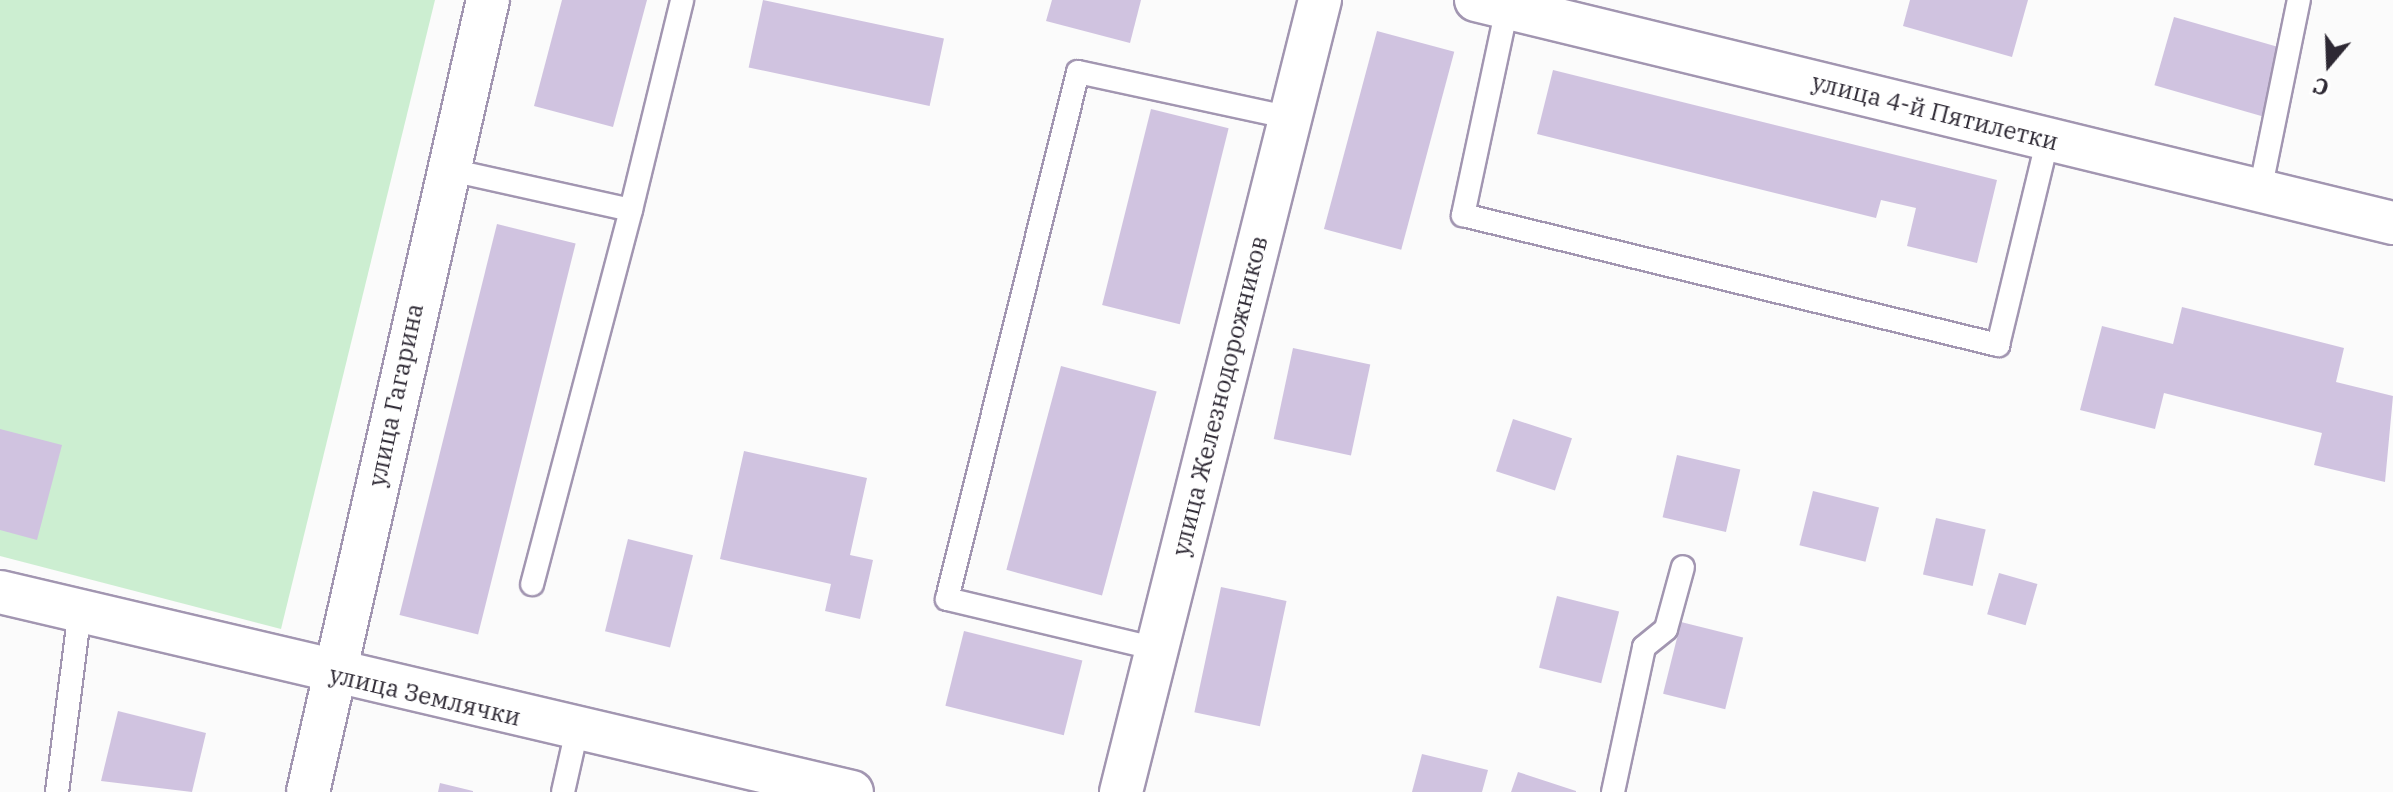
<!DOCTYPE html>
<html>
<head>
<meta charset="utf-8">
<style>
  body { margin:0 }
  #map { position:relative; width:2393px; height:792px; overflow:hidden; background:#fbfbfb; font-family:"IBM Plex Serif",serif }
  div>[style] { position:absolute }
  .green>* { inset:0; background:#cceed1 }
  .building>* { inset:0; background:#d0c3e0; transform-origin:0 0 }
  .roads { filter:drop-shadow(2px 0 #a296b1) drop-shadow(-2px 0 #a296b1) drop-shadow(0 2px #a296b1) drop-shadow(0 -2px #a296b1) }
  .service>* { height:22px; margin:-11px; padding:0 11px; transform-origin:11px; border-radius:11px; background:#fff }
  .minor>* { height:42px; margin:-21px; padding:0 21px; transform-origin:21px; border-radius:21px; background:#fff }
  span { translate:-50% -50%; white-space:nowrap; text-align:center; line-height:1.15; -webkit-text-stroke:6px #fff; paint-order:stroke }
  .street-label { font-size:24px; color:#2d2833 }
  .north { position:absolute; left:2289px; top:24px; width:80px; height:80px; -webkit-text-stroke:6px #fff; paint-order:stroke; rotate:199deg; font-size:22px; font-weight:700; line-height:32px; text-align:center; color:#2d2833 }
  .north::after { content:''; display:block; margin:auto; width:28px; height:36px; background:#2d2833; clip-path:polygon(50% 0,100% 100%,50% 72%,0 100%) }
</style>
</head>
<body>
<div id="map">
  <div class="green">
    <i style="clip-path:polygon(0 0,435px 0,281px 629px,0 556px)"></i>
  </div>
  <div class="building">
    <i style="clip-path:polygon(562px 0,647px 0,613px 127px,534px 106px)"></i>
    <i style="left:763px;top:0;width:185px;height:69px;rotate:12deg"></i>
    <i style="clip-path:polygon(1052px 0,1141px 0,1130px 43px,1046px 21px)"></i>
    <i style="clip-path:polygon(1910px 0,2028px 0,2012px 57px,1903px 26px)"></i>
    <i style="left:2174px;top:17px;width:113px;height:71px;rotate:16deg"></i>
    <i style="left:1377px;top:31px;width:80px;height:205px;rotate:15deg"></i>
    <i style="clip-path:polygon(1553px 70px,1997px 180px,1977px 263px,1907px 246px,1916px 208px,1881px 200px,1876px 218px,1537px 134px)"></i>
    <i style="left:1151px;top:109px;width:80px;height:202px;rotate:14deg"></i>
    <i style="left:497px;top:224px;width:81px;height:403px;rotate:14deg"></i>
    <i style="clip-path:polygon(2182px 307px,2344px 348px,2336px 382px,2393px 396px,2385px 482px,2314px 465px,2322px 433px,2164px 393px,2155px 429px,2080px 410px,2102px 326px,2173px 344px)"></i>
    <i style="left:1293px;top:348px;width:79px;height:93px;rotate:12deg"></i>
    <i style="left:1061px;top:366px;width:99px;height:211px;rotate:15deg"></i>
    <i style="left:1513px;top:419px;width:62px;height:55px;rotate:18deg"></i>
    <i style="clip-path:polygon(0 429px,62px 445px,37px 540px,0 530px)"></i>
    <i style="clip-path:polygon(744px 451px,867px 478px,850px 555px,873px 560px,860px 619px,825px 611px,831px 584px,720px 559px)"></i>
    <i style="left:1677px;top:455px;width:65px;height:64px;rotate:13deg"></i>
    <i style="left:1813px;top:491px;width:68px;height:56px;rotate:14deg"></i>
    <i style="left:1936px;top:518px;width:51px;height:58px;rotate:13deg"></i>
    <i style="left:628px;top:539px;width:67px;height:95px;rotate:14deg"></i>
    <i style="left:1999px;top:573px;width:40px;height:43px;rotate:16deg"></i>
    <i style="left:1221px;top:587px;width:67px;height:128px;rotate:12deg"></i>
    <i style="left:1557px;top:596px;width:64px;height:74px;rotate:14deg"></i>
    <i style="left:1681px;top:622px;width:64px;height:74px;rotate:14deg"></i>
    <i style="left:964px;top:631px;width:122px;height:77px;rotate:14deg"></i>
    <i style="clip-path:polygon(118px 711px,206px 733px,192px 792px,101px 781px)"></i>
    <i style="clip-path:polygon(1422px 754px,1488px 770px,1482px 792px,1412px 792px)"></i>
    <i style="clip-path:polygon(1518px 772px,1576px 791px,1576px 792px,1511px 792px)"></i>
    <i style="clip-path:polygon(440px 783px,473px 791px,473px 792px,438px 792px)"></i>
  </div>
  <div class="roads">
    <div class="service">
      <i style="left:1507px;top:8px;width:212px;rotate:102deg"></i>
      <i style="left:1463px;top:215px;width:551px;rotate:13.66deg"></i>
      <i style="left:1998px;top:345px;width:212px;rotate:-76.4deg"></i>
      <i style="left:446px;top:169px;width:189px;rotate:12.5deg"></i>
      <i style="left:631px;top:210px;width:387px;rotate:104.8deg"></i>
      <i style="left:2260px;top:191px;width:195px;rotate:-78.5deg"></i>
      <i style="left:631px;top:210px;width:216px;rotate:-76.3deg"></i>
      <i style="left:1157px;top:649px;width:216px;rotate:-166.6deg"></i>
      <i style="left:947px;top:599px;width:543px;rotate:-76.04deg"></i>
      <i style="left:1078px;top:72px;width:217px;rotate:12.2deg"></i>
      <i style="left:57px;top:792px;width:182px;rotate:-82.8deg"></i>
      <i style="left:563px;top:792px;width:64px;rotate:-77.3deg"></i>
      <i style="left:1613px;top:792px;width:148px;rotate:-77.9deg"></i>
      <i style="left:1644px;top:647px;width:28px;rotate:-39deg"></i>
      <i style="left:1666px;top:629px;width:64px;rotate:-74.7deg"></i>
    </div>
    <div class="minor">
      <i style="left:1476px;top:0;width:944px;rotate:13.67deg"></i>
      <i style="left:0;top:592px;width:875px;rotate:13.21deg"></i>
      <i style="left:308px;top:792px;width:812px;rotate:-77.2deg"></i>
      <i style="left:1121px;top:792px;width:817px;rotate:-75.9deg"></i>
    </div>
  </div>
  <div class="street-label">
    <span style="left:1935px;top:112px;rotate:14deg">улица 4-й Пятилетки</span>
    <span style="left:396px;top:395px;rotate:-78deg">улица Гагарина</span>
    <span style="left:1220px;top:396px;rotate:-76deg">улица Железнодорожников</span>
    <span style="left:425px;top:696px;rotate:13deg">улица Землячки</span>
  </div>
  <div class="north">С</div>
</div>
</body>
</html>
